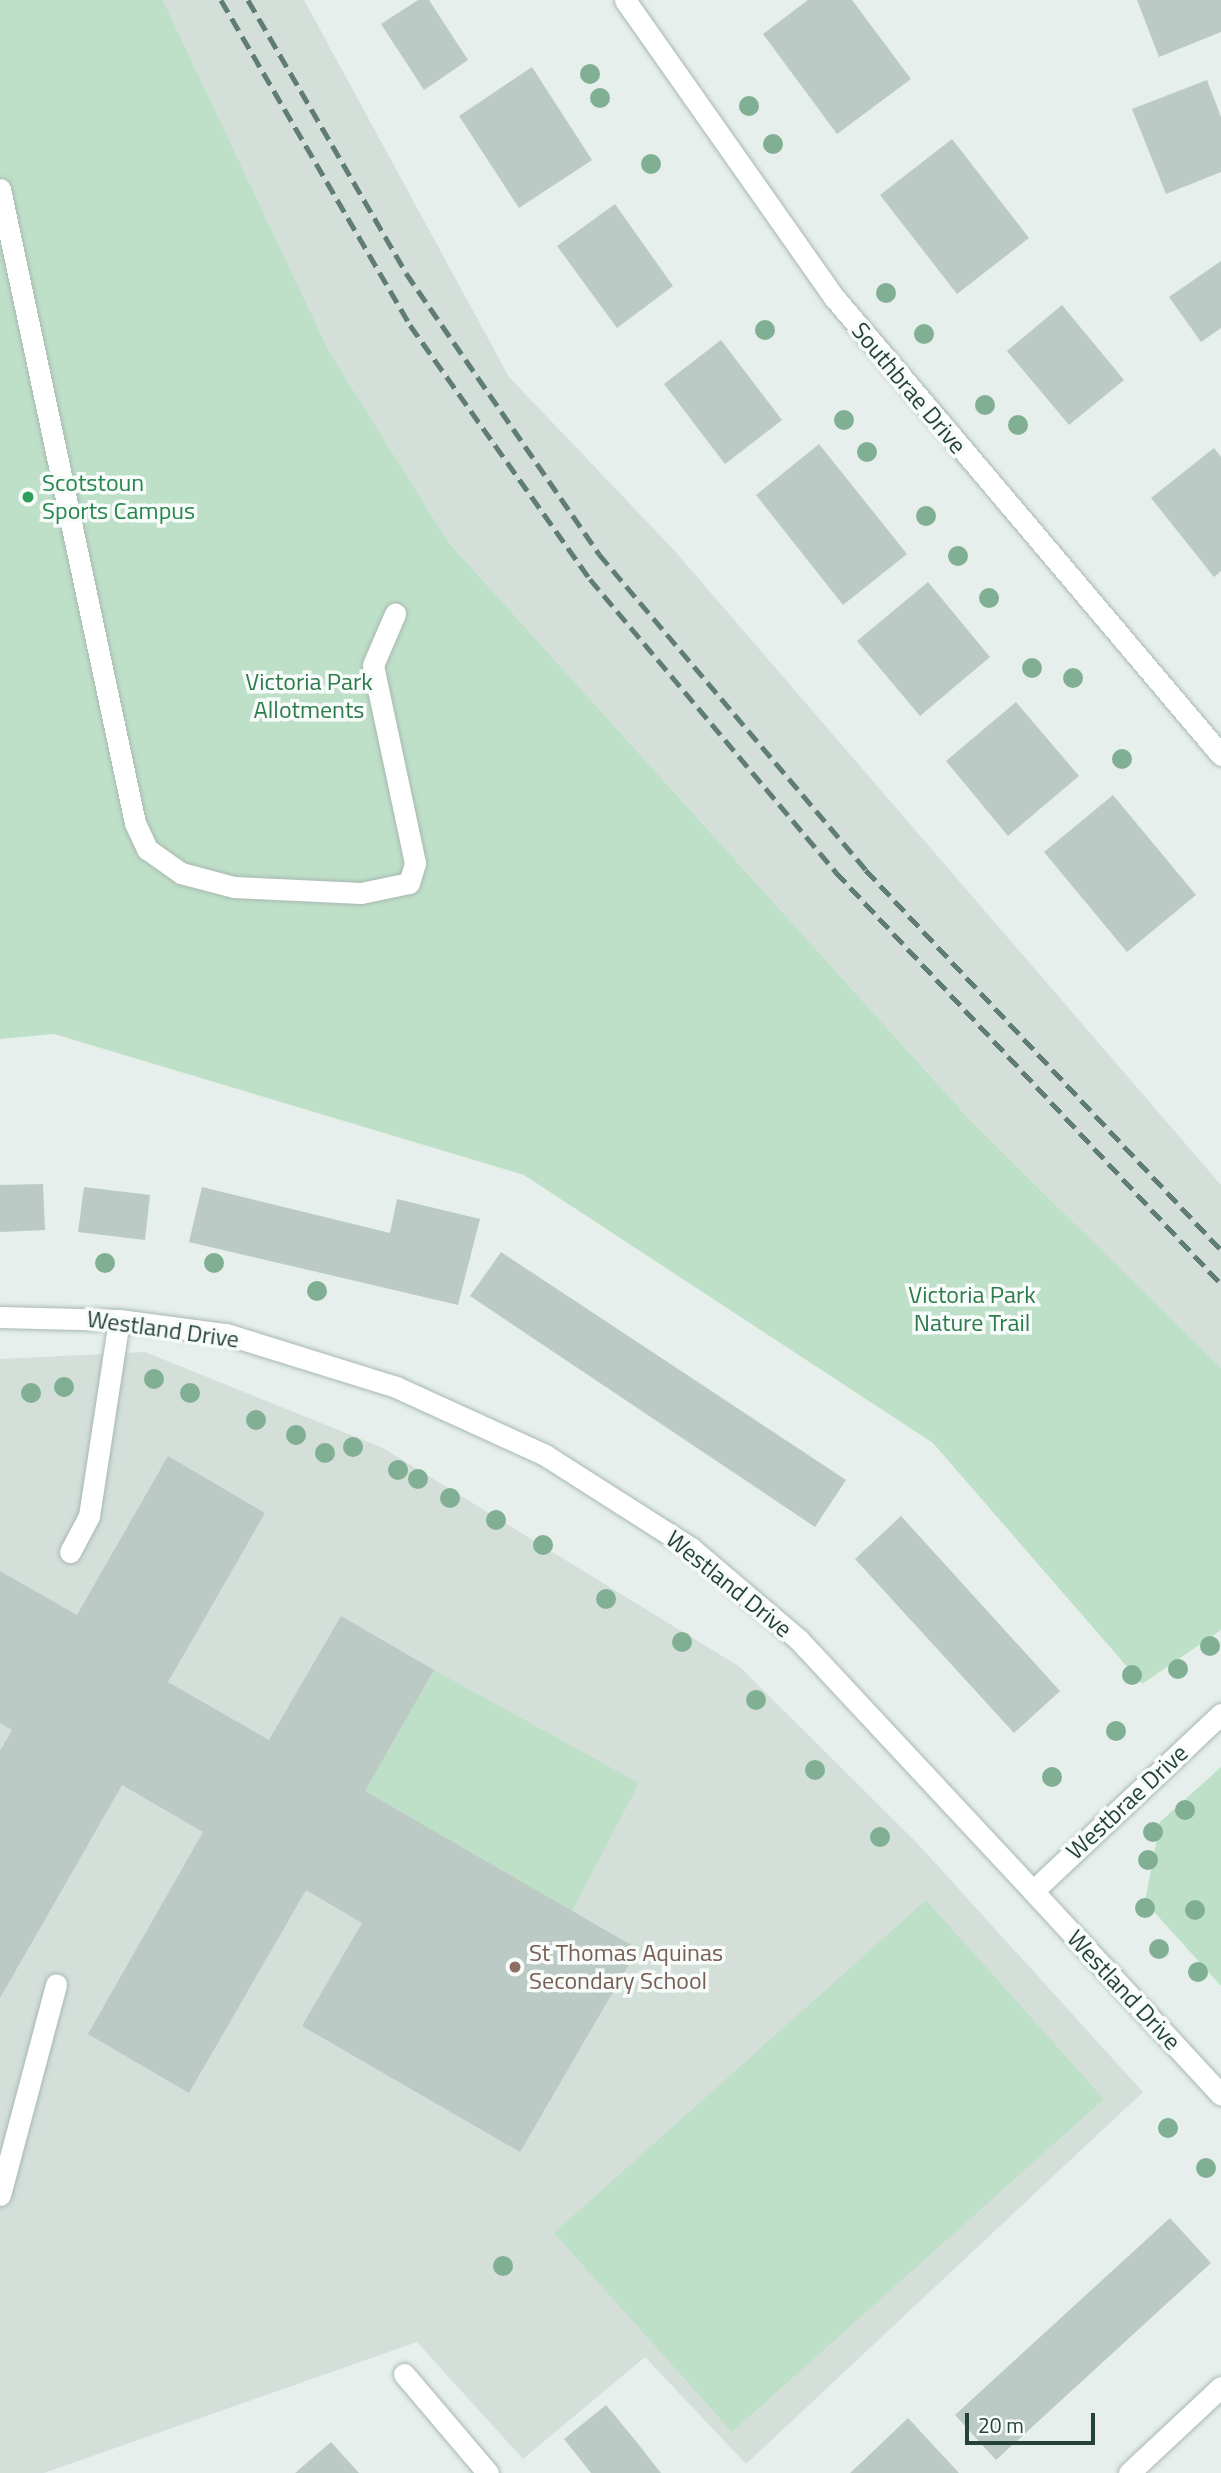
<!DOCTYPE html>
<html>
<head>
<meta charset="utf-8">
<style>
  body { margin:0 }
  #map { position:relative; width:1221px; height:2473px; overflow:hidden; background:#e6efeb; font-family:"Titillium Web",sans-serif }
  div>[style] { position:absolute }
  .built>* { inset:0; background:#d4dfda }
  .green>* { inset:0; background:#bfe0c8 }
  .building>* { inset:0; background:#bbcac4 }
  .roads { filter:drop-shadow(0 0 2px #a8b8b2) drop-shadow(0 0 2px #a8b8b2) }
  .lane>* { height:21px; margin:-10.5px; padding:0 10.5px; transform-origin:10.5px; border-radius:10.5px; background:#fff }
  .street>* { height:21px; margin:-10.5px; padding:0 10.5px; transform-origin:10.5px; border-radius:10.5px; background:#fff }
  .secondary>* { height:21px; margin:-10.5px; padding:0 10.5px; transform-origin:10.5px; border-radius:10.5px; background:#fff }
  .rail>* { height:5px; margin-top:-2.5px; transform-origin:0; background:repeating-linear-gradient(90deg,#5f7d75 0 14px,transparent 0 21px) }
  .trees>* { width:20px; height:20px; margin:-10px; border-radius:50%; background:#80af93 }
  .dots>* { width:19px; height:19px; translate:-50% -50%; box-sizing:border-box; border:4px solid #f7fbf9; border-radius:50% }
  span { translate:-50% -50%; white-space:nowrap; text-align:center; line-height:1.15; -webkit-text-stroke:7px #f7fbf9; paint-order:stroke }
  .street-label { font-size:24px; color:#24423a }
  .leisure-label { font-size:24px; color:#27864d }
  .left { translate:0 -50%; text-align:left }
  .park-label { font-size:24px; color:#2d7a4b }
  .education-label { font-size:24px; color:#785e54 }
  .scale { position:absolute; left:965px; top:2413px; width:130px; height:32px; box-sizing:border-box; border:4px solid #24423a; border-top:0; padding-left:9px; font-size:21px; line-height:24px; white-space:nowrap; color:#24423a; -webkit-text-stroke:5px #f7fbf9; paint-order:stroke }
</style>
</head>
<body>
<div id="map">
  <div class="built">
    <div style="clip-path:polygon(163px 0,304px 0,509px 377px,673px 549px,1221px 1185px,1221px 1368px,971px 1121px,449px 543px,329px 351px)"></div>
    <div style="clip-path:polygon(145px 1352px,383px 1448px,740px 1667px,917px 1843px,1143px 2092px,746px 2464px,645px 2357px,523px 2459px,417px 2342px,44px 2473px,0 2473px,0 1359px)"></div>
  </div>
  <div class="green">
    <div style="clip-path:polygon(0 0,163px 0,329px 351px,449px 543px,971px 1121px,1221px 1368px,1221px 1630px,1142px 1684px,933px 1443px,524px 1175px,54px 1034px,0 1039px)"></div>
    <div style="clip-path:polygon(434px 1670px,639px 1783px,572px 1911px,365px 1791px)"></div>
    <div style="clip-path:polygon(1221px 1767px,1221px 1986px,1145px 1902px,1160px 1822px)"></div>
    <div style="clip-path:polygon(926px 1900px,1104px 2099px,732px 2432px,554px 2233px)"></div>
  </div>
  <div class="building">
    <div style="clip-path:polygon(418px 0,429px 0,468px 60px,424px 90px,381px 24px)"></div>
    <div style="clip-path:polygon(808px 0,852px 0,911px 79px,837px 134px,763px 34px)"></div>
    <div style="clip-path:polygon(1137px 0,1221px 0,1221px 32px,1159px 57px)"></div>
    <div style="clip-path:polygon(532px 67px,592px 160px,519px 208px,459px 116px)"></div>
    <div style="clip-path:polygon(1207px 80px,1221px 117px,1221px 172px,1166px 194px,1132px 109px)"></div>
    <div style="clip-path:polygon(952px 139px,1029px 238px,957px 294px,880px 195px)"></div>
    <div style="clip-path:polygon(615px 204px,673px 286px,617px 328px,557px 246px)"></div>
    <div style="clip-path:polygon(1221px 261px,1221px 328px,1201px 342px,1169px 297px)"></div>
    <div style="clip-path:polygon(1062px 305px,1124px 380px,1069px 425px,1007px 351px)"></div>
    <div style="clip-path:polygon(721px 340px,782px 420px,725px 464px,664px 384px)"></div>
    <div style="clip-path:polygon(819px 444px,907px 554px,843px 605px,756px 495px)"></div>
    <div style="clip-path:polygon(1214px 448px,1221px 457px,1221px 571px,1214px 577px,1151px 498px)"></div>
    <div style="clip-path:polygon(928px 582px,990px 657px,920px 716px,857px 641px)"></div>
    <div style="clip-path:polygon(1016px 702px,1079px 776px,1008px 836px,946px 761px)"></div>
    <div style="clip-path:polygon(1113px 795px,1196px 895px,1127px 952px,1044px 852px)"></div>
    <div style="clip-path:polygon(43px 1184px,45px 1230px,0 1232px,0 1185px)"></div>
    <div style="clip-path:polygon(84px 1187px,150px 1195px,145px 1240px,78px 1232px)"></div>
    <div style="clip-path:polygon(202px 1187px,390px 1233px,397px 1199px,480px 1219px,458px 1305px,189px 1242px)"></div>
    <div style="clip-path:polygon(501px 1252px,846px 1480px,815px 1527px,470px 1296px)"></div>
    <div style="clip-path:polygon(168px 1456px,265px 1513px,168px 1682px,269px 1740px,341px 1616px,434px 1670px,365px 1791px,638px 1949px,520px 2152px,302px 2026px,362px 1923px,306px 1890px,189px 2093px,88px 2034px,203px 1832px,122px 1785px,0 1998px,0 1751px,12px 1730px,0 1723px,0 1571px,77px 1615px)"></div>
    <div style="clip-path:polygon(901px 1516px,1060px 1691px,1014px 1733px,855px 1559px)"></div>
    <div style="clip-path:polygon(1170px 2218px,1211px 2263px,996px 2460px,955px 2415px)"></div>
    <div style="clip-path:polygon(606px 2405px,635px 2440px,661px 2473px,591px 2473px,564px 2439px)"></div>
    <div style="clip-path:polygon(908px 2418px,959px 2473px,850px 2473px,865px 2459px)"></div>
    <div style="clip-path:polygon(331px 2442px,359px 2473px,295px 2473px)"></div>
  </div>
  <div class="roads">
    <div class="lane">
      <div style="left:0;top:189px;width:648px;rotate:77.98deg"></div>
      <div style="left:135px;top:823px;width:29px;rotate:65deg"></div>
      <div style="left:147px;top:849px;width:42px;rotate:35.2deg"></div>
      <div style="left:181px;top:873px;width:55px;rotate:14.8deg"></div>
      <div style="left:234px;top:887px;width:127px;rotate:2.7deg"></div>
      <div style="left:361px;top:893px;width:49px;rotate:-11.8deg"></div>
      <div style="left:409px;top:883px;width:21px;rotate:-73deg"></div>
      <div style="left:415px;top:863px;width:202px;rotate:-102deg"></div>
      <div style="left:373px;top:665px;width:56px;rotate:-66.7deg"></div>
      <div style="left:70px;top:1552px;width:41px;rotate:-62.2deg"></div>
      <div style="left:89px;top:1516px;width:198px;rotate:-81.3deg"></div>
      <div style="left:0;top:2195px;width:218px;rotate:-75.1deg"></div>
    </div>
    <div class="street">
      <div style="left:1033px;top:1891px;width:277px;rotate:47.3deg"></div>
      <div style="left:404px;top:2374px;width:130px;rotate:49.7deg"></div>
      <div style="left:1129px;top:2473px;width:126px;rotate:-43.1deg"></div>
    </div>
    <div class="secondary">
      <div style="left:625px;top:0;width:362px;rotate:54.9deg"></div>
      <div style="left:833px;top:296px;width:601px;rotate:49.79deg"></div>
      <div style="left:0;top:1317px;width:119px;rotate:1.4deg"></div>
      <div style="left:119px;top:1320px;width:108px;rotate:7.5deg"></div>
      <div style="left:226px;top:1334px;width:178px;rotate:17.3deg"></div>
      <div style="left:396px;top:1387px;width:164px;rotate:24.5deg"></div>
      <div style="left:545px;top:1455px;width:173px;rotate:32.5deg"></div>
      <div style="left:691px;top:1548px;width:140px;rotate:40.4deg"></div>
      <div style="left:798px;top:1639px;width:345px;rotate:47deg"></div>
      <div style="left:1033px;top:1891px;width:258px;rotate:-43.3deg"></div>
    </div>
  </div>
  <div class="rail">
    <div style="left:221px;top:0;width:376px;rotate:59.8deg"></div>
    <div style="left:410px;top:325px;width:311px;rotate:54.7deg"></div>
    <div style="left:590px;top:579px;width:383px;rotate:50deg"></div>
    <div style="left:836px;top:872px;width:564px;rotate:46.94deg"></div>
    <div style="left:248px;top:0;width:315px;rotate:59.9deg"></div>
    <div style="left:406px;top:273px;width:341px;rotate:55.5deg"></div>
    <div style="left:599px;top:554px;width:414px;rotate:49.8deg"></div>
    <div style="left:866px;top:870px;width:520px;rotate:46.95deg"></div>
  </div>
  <div class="trees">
    <div style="left:590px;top:74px"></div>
    <div style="left:600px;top:98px"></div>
    <div style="left:749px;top:106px"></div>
    <div style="left:773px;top:144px"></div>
    <div style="left:651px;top:164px"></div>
    <div style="left:886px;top:293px"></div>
    <div style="left:765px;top:330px"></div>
    <div style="left:924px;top:334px"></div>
    <div style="left:985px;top:405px"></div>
    <div style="left:844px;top:420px"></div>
    <div style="left:1018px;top:425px"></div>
    <div style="left:867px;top:452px"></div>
    <div style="left:926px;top:516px"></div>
    <div style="left:958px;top:556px"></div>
    <div style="left:989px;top:598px"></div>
    <div style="left:1032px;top:668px"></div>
    <div style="left:1073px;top:678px"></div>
    <div style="left:1122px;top:759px"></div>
    <div style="left:105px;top:1263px"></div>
    <div style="left:214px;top:1263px"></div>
    <div style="left:317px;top:1291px"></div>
    <div style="left:154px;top:1379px"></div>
    <div style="left:64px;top:1387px"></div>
    <div style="left:31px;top:1393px"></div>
    <div style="left:190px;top:1393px"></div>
    <div style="left:256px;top:1420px"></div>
    <div style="left:296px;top:1435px"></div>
    <div style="left:353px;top:1447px"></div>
    <div style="left:325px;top:1453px"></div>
    <div style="left:398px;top:1470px"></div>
    <div style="left:418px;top:1479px"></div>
    <div style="left:450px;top:1498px"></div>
    <div style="left:496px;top:1520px"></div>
    <div style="left:543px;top:1545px"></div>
    <div style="left:606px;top:1599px"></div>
    <div style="left:682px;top:1642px"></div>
    <div style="left:1210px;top:1646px"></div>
    <div style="left:1178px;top:1669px"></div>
    <div style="left:1132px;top:1675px"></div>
    <div style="left:756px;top:1700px"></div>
    <div style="left:1116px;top:1731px"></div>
    <div style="left:815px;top:1770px"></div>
    <div style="left:1052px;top:1777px"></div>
    <div style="left:1185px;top:1810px"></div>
    <div style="left:1153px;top:1832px"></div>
    <div style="left:880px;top:1837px"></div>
    <div style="left:1148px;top:1860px"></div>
    <div style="left:1145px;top:1908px"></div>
    <div style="left:1195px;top:1910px"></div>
    <div style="left:1159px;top:1949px"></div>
    <div style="left:1198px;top:1972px"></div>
    <div style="left:1168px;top:2128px"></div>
    <div style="left:1206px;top:2168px"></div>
    <div style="left:503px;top:2266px"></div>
  </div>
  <div class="dots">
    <div style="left:28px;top:497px;background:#2e9e5b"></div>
    <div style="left:515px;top:1967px;background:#8d6e63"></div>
  </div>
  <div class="street-label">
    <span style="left:909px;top:388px;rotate:50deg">Southbrae Drive</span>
    <span style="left:163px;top:1329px;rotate:8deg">Westland Drive</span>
    <span style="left:729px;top:1584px;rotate:39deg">Westland Drive</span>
    <span style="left:1127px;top:1802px;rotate:-43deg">Westbrae Drive</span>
    <span style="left:1124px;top:1990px;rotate:47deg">Westland Drive</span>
  </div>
  <div class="leisure-label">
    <span class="left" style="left:42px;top:497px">Scotstoun<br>Sports Campus</span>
  </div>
  <div class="park-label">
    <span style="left:309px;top:696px">Victoria Park<br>Allotments</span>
    <span style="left:972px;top:1309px">Victoria Park<br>Nature Trail</span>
  </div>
  <div class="education-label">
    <span class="left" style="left:529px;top:1967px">St Thomas Aquinas<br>Secondary School</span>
  </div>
  <div class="scale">20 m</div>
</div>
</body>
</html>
